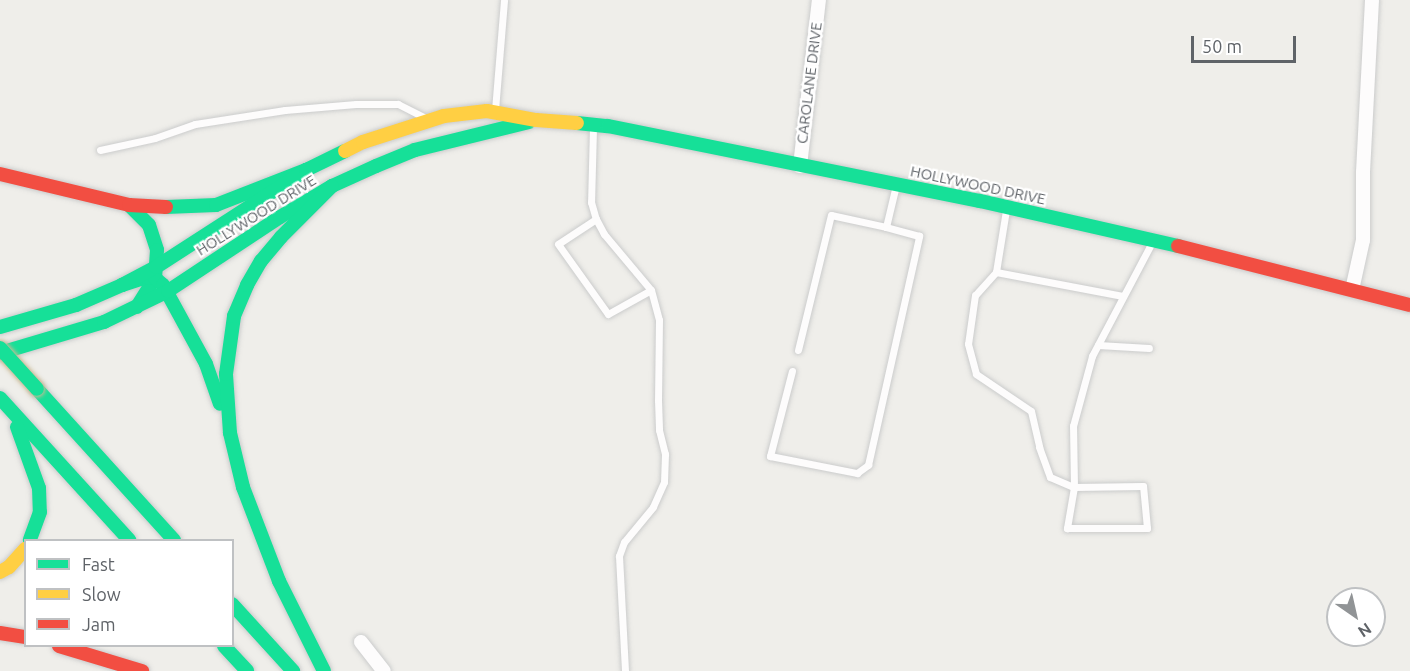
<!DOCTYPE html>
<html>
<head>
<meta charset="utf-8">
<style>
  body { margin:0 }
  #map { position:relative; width:1410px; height:671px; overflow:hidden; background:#efeeea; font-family:Ubuntu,sans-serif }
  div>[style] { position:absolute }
  .roads { filter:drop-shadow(0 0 2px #cbcccc) drop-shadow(0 0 2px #cbcccc) }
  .lane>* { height:7px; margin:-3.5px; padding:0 3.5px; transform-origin:3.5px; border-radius:3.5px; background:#fdfcfc }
  .street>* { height:14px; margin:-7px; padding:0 7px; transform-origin:7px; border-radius:7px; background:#fdfcfc }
  .fast>* { height:14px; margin:-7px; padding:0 7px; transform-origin:7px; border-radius:7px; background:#16e098 }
  .slow>* { height:14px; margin:-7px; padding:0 7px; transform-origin:7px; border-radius:7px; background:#ffcf43 }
  .jam>* { height:14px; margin:-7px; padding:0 7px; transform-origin:7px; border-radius:7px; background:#f24e42 }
  .bridges { filter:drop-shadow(0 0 2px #c8b996) drop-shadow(0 0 2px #c8b996) }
  .fast-bridge>* { height:14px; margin:-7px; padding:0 7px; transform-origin:7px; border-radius:7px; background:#16e098 }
  span { translate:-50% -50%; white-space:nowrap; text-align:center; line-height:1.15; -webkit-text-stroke:4.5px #fff; paint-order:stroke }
  .street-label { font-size:15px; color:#5f6368 }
  .legend { position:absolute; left:24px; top:539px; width:210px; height:108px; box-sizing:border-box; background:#fff; border:2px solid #bfc1c3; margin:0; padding:8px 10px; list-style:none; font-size:18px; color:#5f6368 }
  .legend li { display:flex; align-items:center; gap:12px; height:30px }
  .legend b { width:30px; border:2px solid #bfc1c3 }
  .north { position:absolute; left:1326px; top:587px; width:60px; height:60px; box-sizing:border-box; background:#fff; border:2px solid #bfc1c3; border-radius:50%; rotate:146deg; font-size:16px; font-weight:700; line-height:24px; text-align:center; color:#5f6368 }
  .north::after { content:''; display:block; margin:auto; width:21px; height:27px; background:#919496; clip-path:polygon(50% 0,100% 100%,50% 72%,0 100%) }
  .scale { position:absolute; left:1191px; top:36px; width:105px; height:27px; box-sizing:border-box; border:3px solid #5f6368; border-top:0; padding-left:8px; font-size:18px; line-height:21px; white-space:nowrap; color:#5f6368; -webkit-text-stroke:4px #fff; paint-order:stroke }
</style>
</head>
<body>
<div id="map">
  <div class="roads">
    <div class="lane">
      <div style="left:495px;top:110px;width:110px;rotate:-85.3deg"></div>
      <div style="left:593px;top:128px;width:74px;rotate:91.5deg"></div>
      <div style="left:591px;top:202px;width:18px;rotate:74deg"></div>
      <div style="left:596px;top:219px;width:17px;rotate:62deg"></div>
      <div style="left:604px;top:234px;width:73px;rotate:50deg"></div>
      <div style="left:651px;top:290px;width:31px;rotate:75deg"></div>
      <div style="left:659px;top:320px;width:80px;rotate:90.7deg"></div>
      <div style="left:658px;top:400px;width:30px;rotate:88deg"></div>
      <div style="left:659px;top:430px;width:25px;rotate:76deg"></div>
      <div style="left:665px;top:454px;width:28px;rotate:92deg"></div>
      <div style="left:664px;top:482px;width:27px;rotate:114deg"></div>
      <div style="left:653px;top:507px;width:45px;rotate:129.6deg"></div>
      <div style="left:624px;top:542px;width:15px;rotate:110deg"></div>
      <div style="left:619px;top:556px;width:115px;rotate:87deg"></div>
      <div style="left:100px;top:150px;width:56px;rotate:-12.3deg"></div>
      <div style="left:155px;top:138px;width:42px;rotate:-19.3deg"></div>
      <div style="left:195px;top:124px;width:91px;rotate:-8.8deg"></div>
      <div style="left:285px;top:110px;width:71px;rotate:-4.8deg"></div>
      <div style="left:356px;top:104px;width:42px"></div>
      <div style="left:398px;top:104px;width:29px;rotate:27deg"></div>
      <div style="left:1006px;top:210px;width:63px;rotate:99.2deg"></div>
      <div style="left:996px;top:272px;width:129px;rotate:10.7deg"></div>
      <div style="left:596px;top:219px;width:45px;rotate:146.7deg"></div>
      <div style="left:558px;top:244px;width:86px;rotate:54.5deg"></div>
      <div style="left:608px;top:314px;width:49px;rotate:-29.2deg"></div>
      <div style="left:996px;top:272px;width:31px;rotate:132deg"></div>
      <div style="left:975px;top:295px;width:49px;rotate:98.1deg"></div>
      <div style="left:968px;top:344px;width:31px;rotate:75deg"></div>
      <div style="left:976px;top:374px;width:66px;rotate:33.9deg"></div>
      <div style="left:1031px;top:411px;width:37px;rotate:77deg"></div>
      <div style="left:1039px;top:447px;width:32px;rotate:70deg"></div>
      <div style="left:1050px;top:477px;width:26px;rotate:23deg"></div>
      <div style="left:1074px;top:487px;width:42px;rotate:99.7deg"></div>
      <div style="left:1067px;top:528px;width:80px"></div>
      <div style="left:1147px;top:528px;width:42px;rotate:-95.4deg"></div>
      <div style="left:1143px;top:486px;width:69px;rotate:179.2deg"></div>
      <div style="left:1074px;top:487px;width:61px;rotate:-90.9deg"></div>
      <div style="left:1073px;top:426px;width:73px;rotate:-74.8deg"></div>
      <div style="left:1092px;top:356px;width:129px;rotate:-62.2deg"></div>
      <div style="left:1098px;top:345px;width:51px;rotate:3.4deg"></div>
      <div style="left:798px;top:350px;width:139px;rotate:-76.3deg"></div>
      <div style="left:831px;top:215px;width:56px;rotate:12.3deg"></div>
      <div style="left:792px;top:371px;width:88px;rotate:104.5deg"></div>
      <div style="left:770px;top:456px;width:89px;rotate:11.1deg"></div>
      <div style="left:857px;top:473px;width:14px;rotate:-36deg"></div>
      <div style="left:868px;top:465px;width:235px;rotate:-77.4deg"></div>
      <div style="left:919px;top:236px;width:34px;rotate:-165deg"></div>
      <div style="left:886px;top:227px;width:43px;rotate:-76.6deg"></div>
    </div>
    <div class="street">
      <div style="left:800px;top:166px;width:167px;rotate:-83.5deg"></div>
      <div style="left:1352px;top:290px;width:51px;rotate:-77.6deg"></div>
      <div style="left:1363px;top:240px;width:68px;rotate:-90deg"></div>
      <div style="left:1363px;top:172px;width:172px;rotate:-87deg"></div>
      <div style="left:361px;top:642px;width:37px;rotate:52deg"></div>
    </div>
    <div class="fast">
      <div style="left:577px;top:123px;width:31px;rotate:6deg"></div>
      <div style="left:608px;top:126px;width:379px;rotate:11.4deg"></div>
      <div style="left:980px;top:201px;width:203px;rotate:12.8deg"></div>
      <div style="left:129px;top:205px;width:28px;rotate:45deg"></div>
      <div style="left:149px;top:225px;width:26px;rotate:72deg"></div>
      <div style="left:157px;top:250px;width:28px;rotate:94deg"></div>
      <div style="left:155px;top:278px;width:34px;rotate:122deg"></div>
      <div style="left:166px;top:207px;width:50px;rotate:-2.3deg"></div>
      <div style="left:216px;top:205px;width:97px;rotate:-21.3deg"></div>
      <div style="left:122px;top:285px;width:25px;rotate:-18deg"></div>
      <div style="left:146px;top:277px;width:9px;rotate:6deg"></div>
      <div style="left:155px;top:278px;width:11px;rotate:41deg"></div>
      <div style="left:163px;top:285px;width:90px;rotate:61.4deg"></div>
      <div style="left:206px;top:364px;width:42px;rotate:70.7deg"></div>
      <div style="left:0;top:327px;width:79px;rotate:-16.1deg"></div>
      <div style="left:76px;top:305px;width:50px;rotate:-23.5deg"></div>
      <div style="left:122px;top:285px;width:38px;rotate:-28deg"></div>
      <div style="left:156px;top:267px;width:179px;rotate:-32.9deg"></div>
      <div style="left:306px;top:170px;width:43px;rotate:-26deg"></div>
      <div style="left:0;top:353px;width:109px;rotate:-16.6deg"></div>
      <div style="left:104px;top:322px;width:71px;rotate:-25.8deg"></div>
      <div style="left:168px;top:291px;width:134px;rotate:-33.5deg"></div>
      <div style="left:280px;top:217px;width:61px;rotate:-30.8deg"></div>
      <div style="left:332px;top:186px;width:48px;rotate:-24.4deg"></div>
      <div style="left:376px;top:166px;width:42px;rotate:-22.3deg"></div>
      <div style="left:415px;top:150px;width:117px;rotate:-13.8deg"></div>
      <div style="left:37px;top:389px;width:204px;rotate:47.8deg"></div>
      <div style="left:0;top:398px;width:192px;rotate:47.7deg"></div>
      <div style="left:17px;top:427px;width:65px;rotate:70.2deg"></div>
      <div style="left:39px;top:488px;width:24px;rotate:88deg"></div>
      <div style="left:40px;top:512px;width:30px;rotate:110deg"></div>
      <div style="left:232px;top:604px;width:91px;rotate:47.7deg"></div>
      <div style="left:224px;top:646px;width:34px;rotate:47deg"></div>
      <div style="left:324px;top:671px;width:101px;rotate:-116.6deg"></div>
      <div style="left:279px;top:581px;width:101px;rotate:-111deg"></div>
      <div style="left:243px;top:487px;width:56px;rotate:-103.5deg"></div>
      <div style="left:230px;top:433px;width:59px;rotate:-93.9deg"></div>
      <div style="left:226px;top:374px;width:59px;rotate:-82.1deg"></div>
      <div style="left:234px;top:316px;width:34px;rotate:-67deg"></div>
      <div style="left:247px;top:285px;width:28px;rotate:-60deg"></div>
      <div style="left:261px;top:261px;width:31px;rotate:-50deg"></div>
      <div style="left:281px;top:237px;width:72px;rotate:-45deg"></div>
    </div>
    <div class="slow">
      <div style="left:345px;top:151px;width:20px;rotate:-27deg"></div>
      <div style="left:363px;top:142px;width:85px;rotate:-17.8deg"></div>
      <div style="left:444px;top:116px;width:43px;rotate:-6.6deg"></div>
      <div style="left:487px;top:111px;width:50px;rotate:10.4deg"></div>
      <div style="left:536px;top:120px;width:41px;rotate:4.2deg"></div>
      <div style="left:0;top:572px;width:10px;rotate:-29deg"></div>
      <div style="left:9px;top:567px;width:25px;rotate:-48deg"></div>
    </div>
    <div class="jam">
      <div style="left:0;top:174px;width:133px;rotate:13.5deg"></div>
      <div style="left:129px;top:205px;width:37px;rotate:3deg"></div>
      <div style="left:1178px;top:246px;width:239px;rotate:14.3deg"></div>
      <div style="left:0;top:633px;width:26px;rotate:9deg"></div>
      <div style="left:59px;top:646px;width:87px;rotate:16.8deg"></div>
    </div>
  </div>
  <div class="bridges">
    <div class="fast-bridge">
      <div style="left:0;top:348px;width:55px;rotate:47.9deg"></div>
    </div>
  </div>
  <div class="street-label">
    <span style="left:809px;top:83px;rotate:-83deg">CAROLANE DRIVE</span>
    <span style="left:978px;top:185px;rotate:12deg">HOLLYWOOD DRIVE</span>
    <span style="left:256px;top:215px;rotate:-32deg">HOLLYWOOD DRIVE</span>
  </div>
  <ul class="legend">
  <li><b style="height:8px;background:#16e098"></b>Fast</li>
  <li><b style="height:8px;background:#ffcf43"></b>Slow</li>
  <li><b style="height:8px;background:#f24e42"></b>Jam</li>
  </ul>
  <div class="north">N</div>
  <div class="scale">50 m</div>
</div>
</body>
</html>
